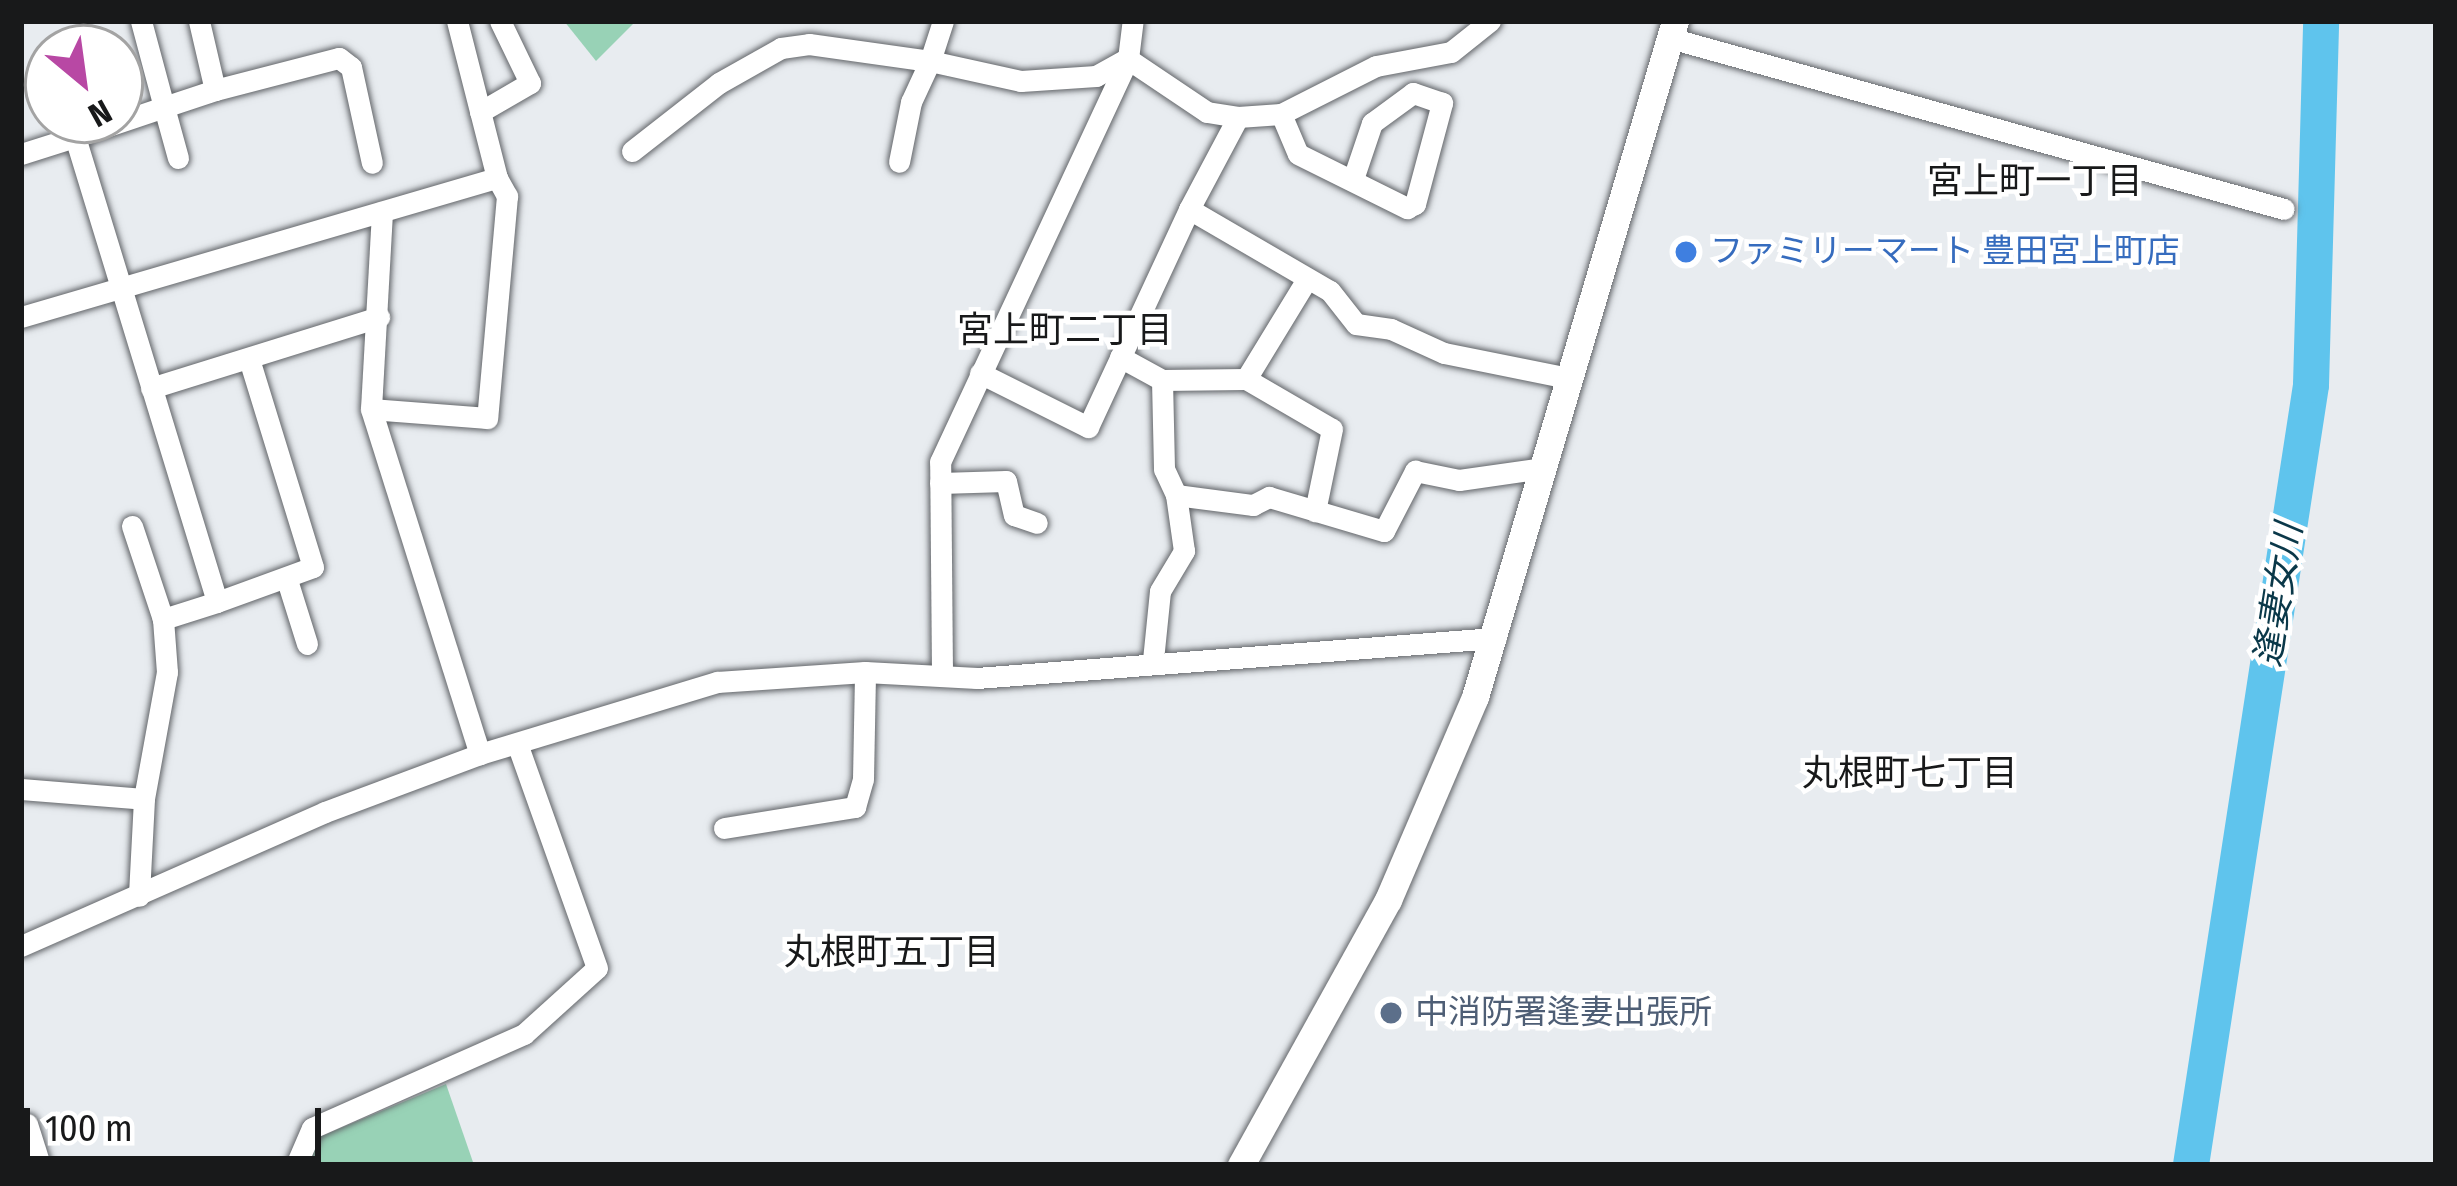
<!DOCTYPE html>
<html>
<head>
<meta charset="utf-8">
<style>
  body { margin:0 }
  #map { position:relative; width:2457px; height:1186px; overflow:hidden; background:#e8ecf0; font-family:"Fira Sans Condensed","Noto Sans JP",sans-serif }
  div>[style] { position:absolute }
  .green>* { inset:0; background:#98d2b6 }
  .river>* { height:36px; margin:-18px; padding:0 18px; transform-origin:18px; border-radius:18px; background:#5fc4ed }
  .roads { filter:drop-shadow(0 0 3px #626569) drop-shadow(0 0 3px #626569) }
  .minor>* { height:21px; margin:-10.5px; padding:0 10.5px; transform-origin:10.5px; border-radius:10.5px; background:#fff }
  .tertiary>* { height:27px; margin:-13.5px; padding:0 13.5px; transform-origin:13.5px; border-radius:13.5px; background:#fff }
  .dots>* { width:33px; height:33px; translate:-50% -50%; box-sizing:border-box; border:6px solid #fff; border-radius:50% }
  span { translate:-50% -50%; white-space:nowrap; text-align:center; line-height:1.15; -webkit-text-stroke:9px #fff; paint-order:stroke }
  .shop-label { font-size:33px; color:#366cbe }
  .left { translate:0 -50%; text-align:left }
  .service-label { font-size:33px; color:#4e5e75 }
  .neighbourhood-label { font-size:36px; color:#18191a }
  .water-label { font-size:36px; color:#0a3849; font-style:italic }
  .frame { position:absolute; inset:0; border:24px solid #18191a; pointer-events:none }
  .north { position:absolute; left:24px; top:24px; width:120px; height:120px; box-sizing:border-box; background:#fff; border:3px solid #a3a3a3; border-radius:50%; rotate:151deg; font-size:33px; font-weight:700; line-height:48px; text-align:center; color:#18191a }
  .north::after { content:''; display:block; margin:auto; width:42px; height:54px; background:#b848a4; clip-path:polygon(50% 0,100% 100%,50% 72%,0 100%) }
  .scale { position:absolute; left:24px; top:1108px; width:297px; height:54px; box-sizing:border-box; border:6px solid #18191a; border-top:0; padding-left:15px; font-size:36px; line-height:42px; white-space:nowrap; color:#18191a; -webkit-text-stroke:9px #fff; paint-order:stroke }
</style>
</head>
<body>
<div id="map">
  <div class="green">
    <div style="clip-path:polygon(564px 21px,636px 21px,596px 61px)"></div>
    <div style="clip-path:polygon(446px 1084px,474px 1165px,305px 1165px,317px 1138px)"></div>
  </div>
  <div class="river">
    <div style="left:2191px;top:1165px;width:789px;rotate:-81.25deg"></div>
    <div style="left:2311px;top:385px;width:364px;rotate:-88.4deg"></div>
  </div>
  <div class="roads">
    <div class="minor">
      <div style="left:457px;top:21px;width:162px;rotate:75.7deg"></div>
      <div style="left:943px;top:21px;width:42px;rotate:108deg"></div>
      <div style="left:930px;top:61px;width:93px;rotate:12.4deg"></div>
      <div style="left:1021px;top:81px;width:75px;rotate:-3.8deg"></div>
      <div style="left:1096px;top:76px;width:35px;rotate:-29deg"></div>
      <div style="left:1670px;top:38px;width:637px;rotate:15.56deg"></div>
      <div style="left:1128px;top:59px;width:95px;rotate:33.9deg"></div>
      <div style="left:1207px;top:112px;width:31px;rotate:9deg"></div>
      <div style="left:1238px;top:117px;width:104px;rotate:118deg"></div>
      <div style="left:1189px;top:209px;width:163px;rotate:30.2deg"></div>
      <div style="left:1330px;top:291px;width:42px;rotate:51.8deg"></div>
      <div style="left:1356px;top:324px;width:35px;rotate:8deg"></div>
      <div style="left:1391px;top:329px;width:58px;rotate:24.4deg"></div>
      <div style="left:1444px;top:353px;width:126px;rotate:11.4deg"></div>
      <div style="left:215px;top:90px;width:128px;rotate:-14.5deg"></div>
      <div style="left:339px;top:58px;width:15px;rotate:37deg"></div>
      <div style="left:351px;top:67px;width:98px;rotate:77.7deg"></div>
      <div style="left:480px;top:112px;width:58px;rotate:-30.1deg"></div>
      <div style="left:530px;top:83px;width:69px;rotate:-115.8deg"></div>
      <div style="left:1281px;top:114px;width:106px;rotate:-26.8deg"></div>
      <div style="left:1376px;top:66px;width:76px;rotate:-10.6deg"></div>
      <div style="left:1451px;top:52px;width:50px;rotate:-38.5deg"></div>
      <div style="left:1238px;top:117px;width:43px;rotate:-4deg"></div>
      <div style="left:1281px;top:114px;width:43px;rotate:67deg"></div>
      <div style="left:1298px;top:154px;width:122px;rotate:26.4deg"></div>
      <div style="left:1407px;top:208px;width:9px;rotate:-27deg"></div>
      <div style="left:1415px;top:204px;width:105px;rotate:-75deg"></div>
      <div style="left:1442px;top:103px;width:31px;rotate:-161deg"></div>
      <div style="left:1413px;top:93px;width:51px;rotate:143.8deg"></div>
      <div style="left:1372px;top:123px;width:59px;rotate:108.7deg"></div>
      <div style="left:75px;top:137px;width:94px;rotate:-18.6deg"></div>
      <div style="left:164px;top:107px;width:89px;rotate:-105deg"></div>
      <div style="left:632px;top:151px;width:110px;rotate:-38deg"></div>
      <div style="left:719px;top:83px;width:71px;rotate:-29.4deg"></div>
      <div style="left:781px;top:48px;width:28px;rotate:-8deg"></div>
      <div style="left:809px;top:44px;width:122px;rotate:8deg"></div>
      <div style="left:930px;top:61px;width:45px;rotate:114.9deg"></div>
      <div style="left:911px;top:102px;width:61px;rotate:101.3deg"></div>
      <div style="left:21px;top:154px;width:57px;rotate:-17.5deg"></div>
      <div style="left:75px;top:137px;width:486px;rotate:73deg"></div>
      <div style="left:217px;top:602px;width:57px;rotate:162.5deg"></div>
      <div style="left:163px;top:619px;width:53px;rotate:85.7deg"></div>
      <div style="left:167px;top:672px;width:129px;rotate:100.3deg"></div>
      <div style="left:144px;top:799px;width:97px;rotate:93deg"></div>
      <div style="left:178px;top:158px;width:53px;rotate:-105.4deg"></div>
      <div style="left:164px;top:107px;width:54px;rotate:-18.4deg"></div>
      <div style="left:215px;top:90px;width:71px;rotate:-103.1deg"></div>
      <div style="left:382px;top:212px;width:197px;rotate:93.2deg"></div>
      <div style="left:371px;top:409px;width:362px;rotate:72.5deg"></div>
      <div style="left:21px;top:317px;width:496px;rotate:-16.3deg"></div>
      <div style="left:497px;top:178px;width:21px;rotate:61deg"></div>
      <div style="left:507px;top:196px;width:223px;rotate:95.1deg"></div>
      <div style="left:487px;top:418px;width:116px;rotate:-175.6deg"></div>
      <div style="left:1120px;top:357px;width:48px;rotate:28.7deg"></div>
      <div style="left:1162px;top:380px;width:84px;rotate:-0.7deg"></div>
      <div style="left:1246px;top:379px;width:117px;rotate:-58.6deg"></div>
      <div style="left:980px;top:373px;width:121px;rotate:26.6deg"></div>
      <div style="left:1088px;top:427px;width:240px;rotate:-65.1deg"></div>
      <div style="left:1246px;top:379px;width:99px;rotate:30.2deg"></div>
      <div style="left:1332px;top:429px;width:84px;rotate:101.7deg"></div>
      <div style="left:1162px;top:380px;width:89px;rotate:88.7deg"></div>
      <div style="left:1164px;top:469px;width:29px;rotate:65deg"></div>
      <div style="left:151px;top:388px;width:239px;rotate:-17.3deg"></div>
      <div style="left:940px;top:483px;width:66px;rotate:-1.7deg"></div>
      <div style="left:1006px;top:481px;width:35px;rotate:77deg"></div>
      <div style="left:1014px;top:515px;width:24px;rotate:19deg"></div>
      <div style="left:132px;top:526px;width:98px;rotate:71.6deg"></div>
      <div style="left:287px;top:580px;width:67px;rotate:72.6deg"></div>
      <div style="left:217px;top:602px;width:102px;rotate:-20deg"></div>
      <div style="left:313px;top:567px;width:218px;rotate:-107.1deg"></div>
      <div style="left:1153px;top:660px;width:69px;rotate:-84.2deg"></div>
      <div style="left:1160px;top:591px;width:47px;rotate:-59deg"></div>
      <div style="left:1184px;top:551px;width:57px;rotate:-98.1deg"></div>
      <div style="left:1176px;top:495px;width:78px;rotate:7.4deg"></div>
      <div style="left:1253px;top:505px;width:18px;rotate:-27deg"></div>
      <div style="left:1269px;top:497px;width:120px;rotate:16.5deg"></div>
      <div style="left:1384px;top:531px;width:68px;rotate:-62.7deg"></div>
      <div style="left:1415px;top:471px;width:45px;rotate:11.6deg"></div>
      <div style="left:1459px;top:480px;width:84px;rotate:-8.2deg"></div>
      <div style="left:942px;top:673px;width:211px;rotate:-90.5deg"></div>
      <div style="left:940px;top:462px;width:445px;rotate:-65deg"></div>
      <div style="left:1128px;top:59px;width:38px;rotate:-83deg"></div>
      <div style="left:21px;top:789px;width:123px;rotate:4.6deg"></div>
      <div style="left:724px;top:828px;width:133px;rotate:-9.1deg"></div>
      <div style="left:855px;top:807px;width:29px;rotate:-74deg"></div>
      <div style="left:863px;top:779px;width:107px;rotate:-88.9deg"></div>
      <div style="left:21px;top:946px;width:332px;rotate:-23.8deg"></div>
      <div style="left:325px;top:812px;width:165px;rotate:-20.5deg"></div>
      <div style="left:480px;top:754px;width:248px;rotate:-16.9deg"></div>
      <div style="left:717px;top:682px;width:148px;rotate:-3.9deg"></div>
      <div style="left:865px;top:672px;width:112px;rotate:3.1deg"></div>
      <div style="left:977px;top:678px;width:520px;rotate:-4.42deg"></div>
      <div style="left:27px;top:1124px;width:43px;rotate:72.4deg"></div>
      <div style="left:296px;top:1165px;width:40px;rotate:-66.6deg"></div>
      <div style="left:312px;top:1128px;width:232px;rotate:-23.9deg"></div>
      <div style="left:524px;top:1034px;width:98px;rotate:-42.1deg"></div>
      <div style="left:597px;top:968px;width:236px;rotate:-109.6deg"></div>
    </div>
    <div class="tertiary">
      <div style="left:1241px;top:1165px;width:303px;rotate:-61deg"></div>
      <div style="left:1388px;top:900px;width:221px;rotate:-66.8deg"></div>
      <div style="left:1475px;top:697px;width:705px;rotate:-73.52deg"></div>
    </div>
  </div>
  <div class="dots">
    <div style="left:1686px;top:252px;background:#3f7fe0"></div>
    <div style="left:1391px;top:1013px;background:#5c6f8a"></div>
  </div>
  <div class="shop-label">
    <span class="left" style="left:1710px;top:252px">ファミリーマート 豊田宮上町店</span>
  </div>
  <div class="service-label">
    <span class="left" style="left:1415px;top:1013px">中消防署逢妻出張所</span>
  </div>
  <div class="neighbourhood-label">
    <span style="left:2035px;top:182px">宮上町一丁目</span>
    <span style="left:1065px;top:331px">宮上町二丁目</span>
    <span style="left:1910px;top:774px">丸根町七丁目</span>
    <span style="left:892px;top:953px">丸根町五丁目</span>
  </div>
  <div class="water-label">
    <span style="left:2279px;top:595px;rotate:-81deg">逢妻女川</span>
  </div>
  <div class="frame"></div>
  <div class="north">N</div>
  <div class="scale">100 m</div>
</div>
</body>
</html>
